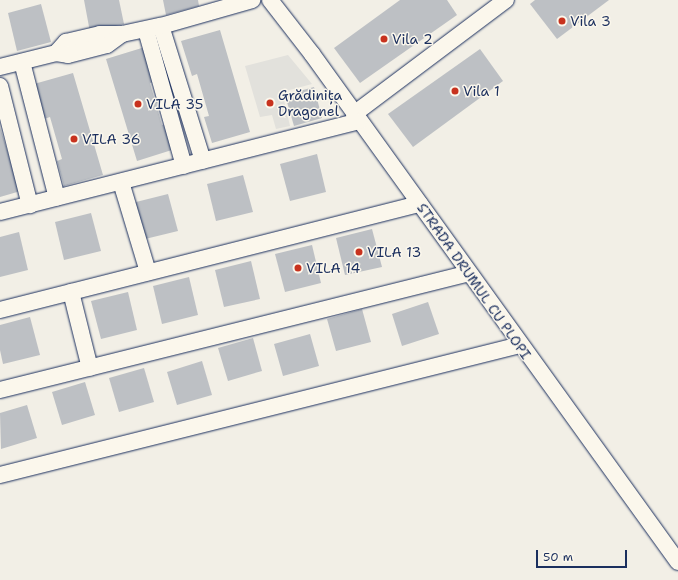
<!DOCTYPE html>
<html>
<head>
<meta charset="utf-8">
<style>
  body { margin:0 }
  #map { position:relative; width:678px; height:580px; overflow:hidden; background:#f2efe6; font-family:"Shantell Sans",sans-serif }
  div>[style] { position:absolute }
  .built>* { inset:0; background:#e2e1dc }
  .building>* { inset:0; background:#bdc0c4 }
  .roads { filter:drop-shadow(0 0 1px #1b2f5e) drop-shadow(0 0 1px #1b2f5e) }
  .minor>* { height:16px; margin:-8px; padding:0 8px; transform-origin:8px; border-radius:8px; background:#fbf7ec }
  .dots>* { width:11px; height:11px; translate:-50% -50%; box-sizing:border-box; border:2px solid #fbf7ec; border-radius:50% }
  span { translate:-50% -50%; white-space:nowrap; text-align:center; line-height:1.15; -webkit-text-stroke:3px #fbf7ec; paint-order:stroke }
  .poi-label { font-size:14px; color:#1b2f5e }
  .left { translate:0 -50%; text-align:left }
  .street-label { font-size:14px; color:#1b2f5e }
  .scale { position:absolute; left:536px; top:550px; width:91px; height:18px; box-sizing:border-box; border:2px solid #1b2f5e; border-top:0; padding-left:5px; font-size:12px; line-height:14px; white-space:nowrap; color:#1b2f5e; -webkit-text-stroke:3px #fbf7ec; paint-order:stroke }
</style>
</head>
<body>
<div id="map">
  <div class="built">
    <div style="clip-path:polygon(288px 55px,312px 84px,282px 92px,290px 126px,276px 129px,272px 115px,260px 117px,245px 66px)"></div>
  </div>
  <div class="building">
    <div style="clip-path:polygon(84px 0,119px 0,124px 24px,90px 32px)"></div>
    <div style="clip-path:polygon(163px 0,198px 0,199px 6px,166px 15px)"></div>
    <div style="clip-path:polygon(400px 0,447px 0,457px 15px,360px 83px,334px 48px)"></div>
    <div style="clip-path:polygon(535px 0,609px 0,557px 39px,530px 4px)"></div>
    <div style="clip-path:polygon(41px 4px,51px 42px,17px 51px,8px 13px)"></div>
    <div style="clip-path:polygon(220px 30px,250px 132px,212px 143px,204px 117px,209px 116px,197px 74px,192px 76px,181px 41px)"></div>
    <div style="clip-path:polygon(145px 47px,155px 82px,150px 83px,162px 125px,167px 124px,175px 149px,137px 161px,106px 59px)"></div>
    <div style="clip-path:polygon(480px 49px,503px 81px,413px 147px,388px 114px)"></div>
    <div style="clip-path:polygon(73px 73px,103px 175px,64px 186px,57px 161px,62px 159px,50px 117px,44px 119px,34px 84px)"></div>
    <div style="clip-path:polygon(314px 87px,322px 118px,294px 126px,285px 95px)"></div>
    <div style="clip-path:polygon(0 127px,12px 166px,17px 164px,24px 190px,0 197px)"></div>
    <div style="clip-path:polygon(317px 154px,326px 192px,290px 201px,280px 164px)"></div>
    <div style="clip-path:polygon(243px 175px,253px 212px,216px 221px,207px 184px)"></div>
    <div style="clip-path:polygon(168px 194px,178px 231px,141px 240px,132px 203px)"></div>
    <div style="clip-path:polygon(91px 213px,101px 251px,64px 260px,55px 222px)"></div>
    <div style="clip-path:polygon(372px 229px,382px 267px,345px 275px,336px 238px)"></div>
    <div style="clip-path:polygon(19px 232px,28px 270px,0 277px,0 237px)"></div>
    <div style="clip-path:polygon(312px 245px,321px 283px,285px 292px,275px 254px)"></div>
    <div style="clip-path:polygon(251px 261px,260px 299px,224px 307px,215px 270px)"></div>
    <div style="clip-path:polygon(189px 277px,198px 315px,162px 324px,153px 286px)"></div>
    <div style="clip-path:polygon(128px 292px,137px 330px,101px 339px,91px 301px)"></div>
    <div style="clip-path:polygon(428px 302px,439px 334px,402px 346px,392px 314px)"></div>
    <div style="clip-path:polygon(362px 309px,371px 342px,336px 351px,327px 319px)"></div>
    <div style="clip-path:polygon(30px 317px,40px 355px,3px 364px,0 350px,0 325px)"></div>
    <div style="clip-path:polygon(310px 334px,319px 366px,283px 376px,274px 344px)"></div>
    <div style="clip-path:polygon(253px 338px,262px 371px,228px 381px,218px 348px)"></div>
    <div style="clip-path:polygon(202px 361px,212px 395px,177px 405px,167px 372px)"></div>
    <div style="clip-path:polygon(144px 368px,154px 402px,119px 412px,109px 378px)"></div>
    <div style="clip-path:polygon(85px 382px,95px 415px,62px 425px,52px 392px)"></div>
    <div style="clip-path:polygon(27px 405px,37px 438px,1px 449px,0 413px)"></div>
  </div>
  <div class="roads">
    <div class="minor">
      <div style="left:270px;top:0;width:68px;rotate:52.1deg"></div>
      <div style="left:312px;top:54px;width:626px;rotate:54.23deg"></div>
      <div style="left:161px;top:26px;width:141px;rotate:72.7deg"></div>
      <div style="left:146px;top:30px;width:141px;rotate:74.4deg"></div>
      <div style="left:56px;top:53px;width:15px;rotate:-48deg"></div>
      <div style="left:66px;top:42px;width:35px;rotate:-13deg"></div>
      <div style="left:100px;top:34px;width:22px"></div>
      <div style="left:122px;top:34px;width:40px;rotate:-12deg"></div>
      <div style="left:161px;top:26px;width:95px;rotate:-15.9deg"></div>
      <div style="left:22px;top:62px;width:140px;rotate:75.6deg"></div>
      <div style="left:0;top:67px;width:58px;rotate:-14deg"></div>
      <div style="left:56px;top:53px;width:12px;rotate:9deg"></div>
      <div style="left:68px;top:55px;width:40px;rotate:-14.4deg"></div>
      <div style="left:107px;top:45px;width:19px;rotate:-36deg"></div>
      <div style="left:0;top:86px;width:123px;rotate:75.9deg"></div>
      <div style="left:354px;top:114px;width:190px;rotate:-36.9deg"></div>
      <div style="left:121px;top:182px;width:94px;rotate:73.3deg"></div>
      <div style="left:0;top:212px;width:370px;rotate:-14.2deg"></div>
      <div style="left:71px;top:292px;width:78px;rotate:76deg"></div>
      <div style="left:0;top:310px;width:433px;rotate:-14.2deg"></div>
      <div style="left:0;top:390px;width:483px;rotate:-14deg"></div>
      <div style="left:0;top:475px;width:536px;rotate:-14.04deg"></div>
    </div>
  </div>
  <div class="dots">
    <div style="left:562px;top:21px;background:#c8321e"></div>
    <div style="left:384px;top:39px;background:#c8321e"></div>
    <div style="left:455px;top:91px;background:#c8321e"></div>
    <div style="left:270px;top:103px;background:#c8321e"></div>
    <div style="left:138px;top:104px;background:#c8321e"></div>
    <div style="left:74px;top:139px;background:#c8321e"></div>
    <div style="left:359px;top:252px;background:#c8321e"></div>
    <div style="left:298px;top:268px;background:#c8321e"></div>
  </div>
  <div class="poi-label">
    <span class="left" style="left:570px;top:21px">Vila 3</span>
    <span class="left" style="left:392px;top:39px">Vila 2</span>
    <span class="left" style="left:463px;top:91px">Vila 1</span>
    <span class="left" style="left:278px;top:103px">Grădinița<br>Dragonel</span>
    <span class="left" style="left:146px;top:104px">VILA 35</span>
    <span class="left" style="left:82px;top:139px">VILA 36</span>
    <span class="left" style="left:367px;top:252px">VILA 13</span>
    <span class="left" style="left:306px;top:268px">VILA 14</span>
  </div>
  <div class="street-label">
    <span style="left:474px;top:281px;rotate:55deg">STRADA DRUMUL CU PLOPI</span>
  </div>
  <div class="scale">50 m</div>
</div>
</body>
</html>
